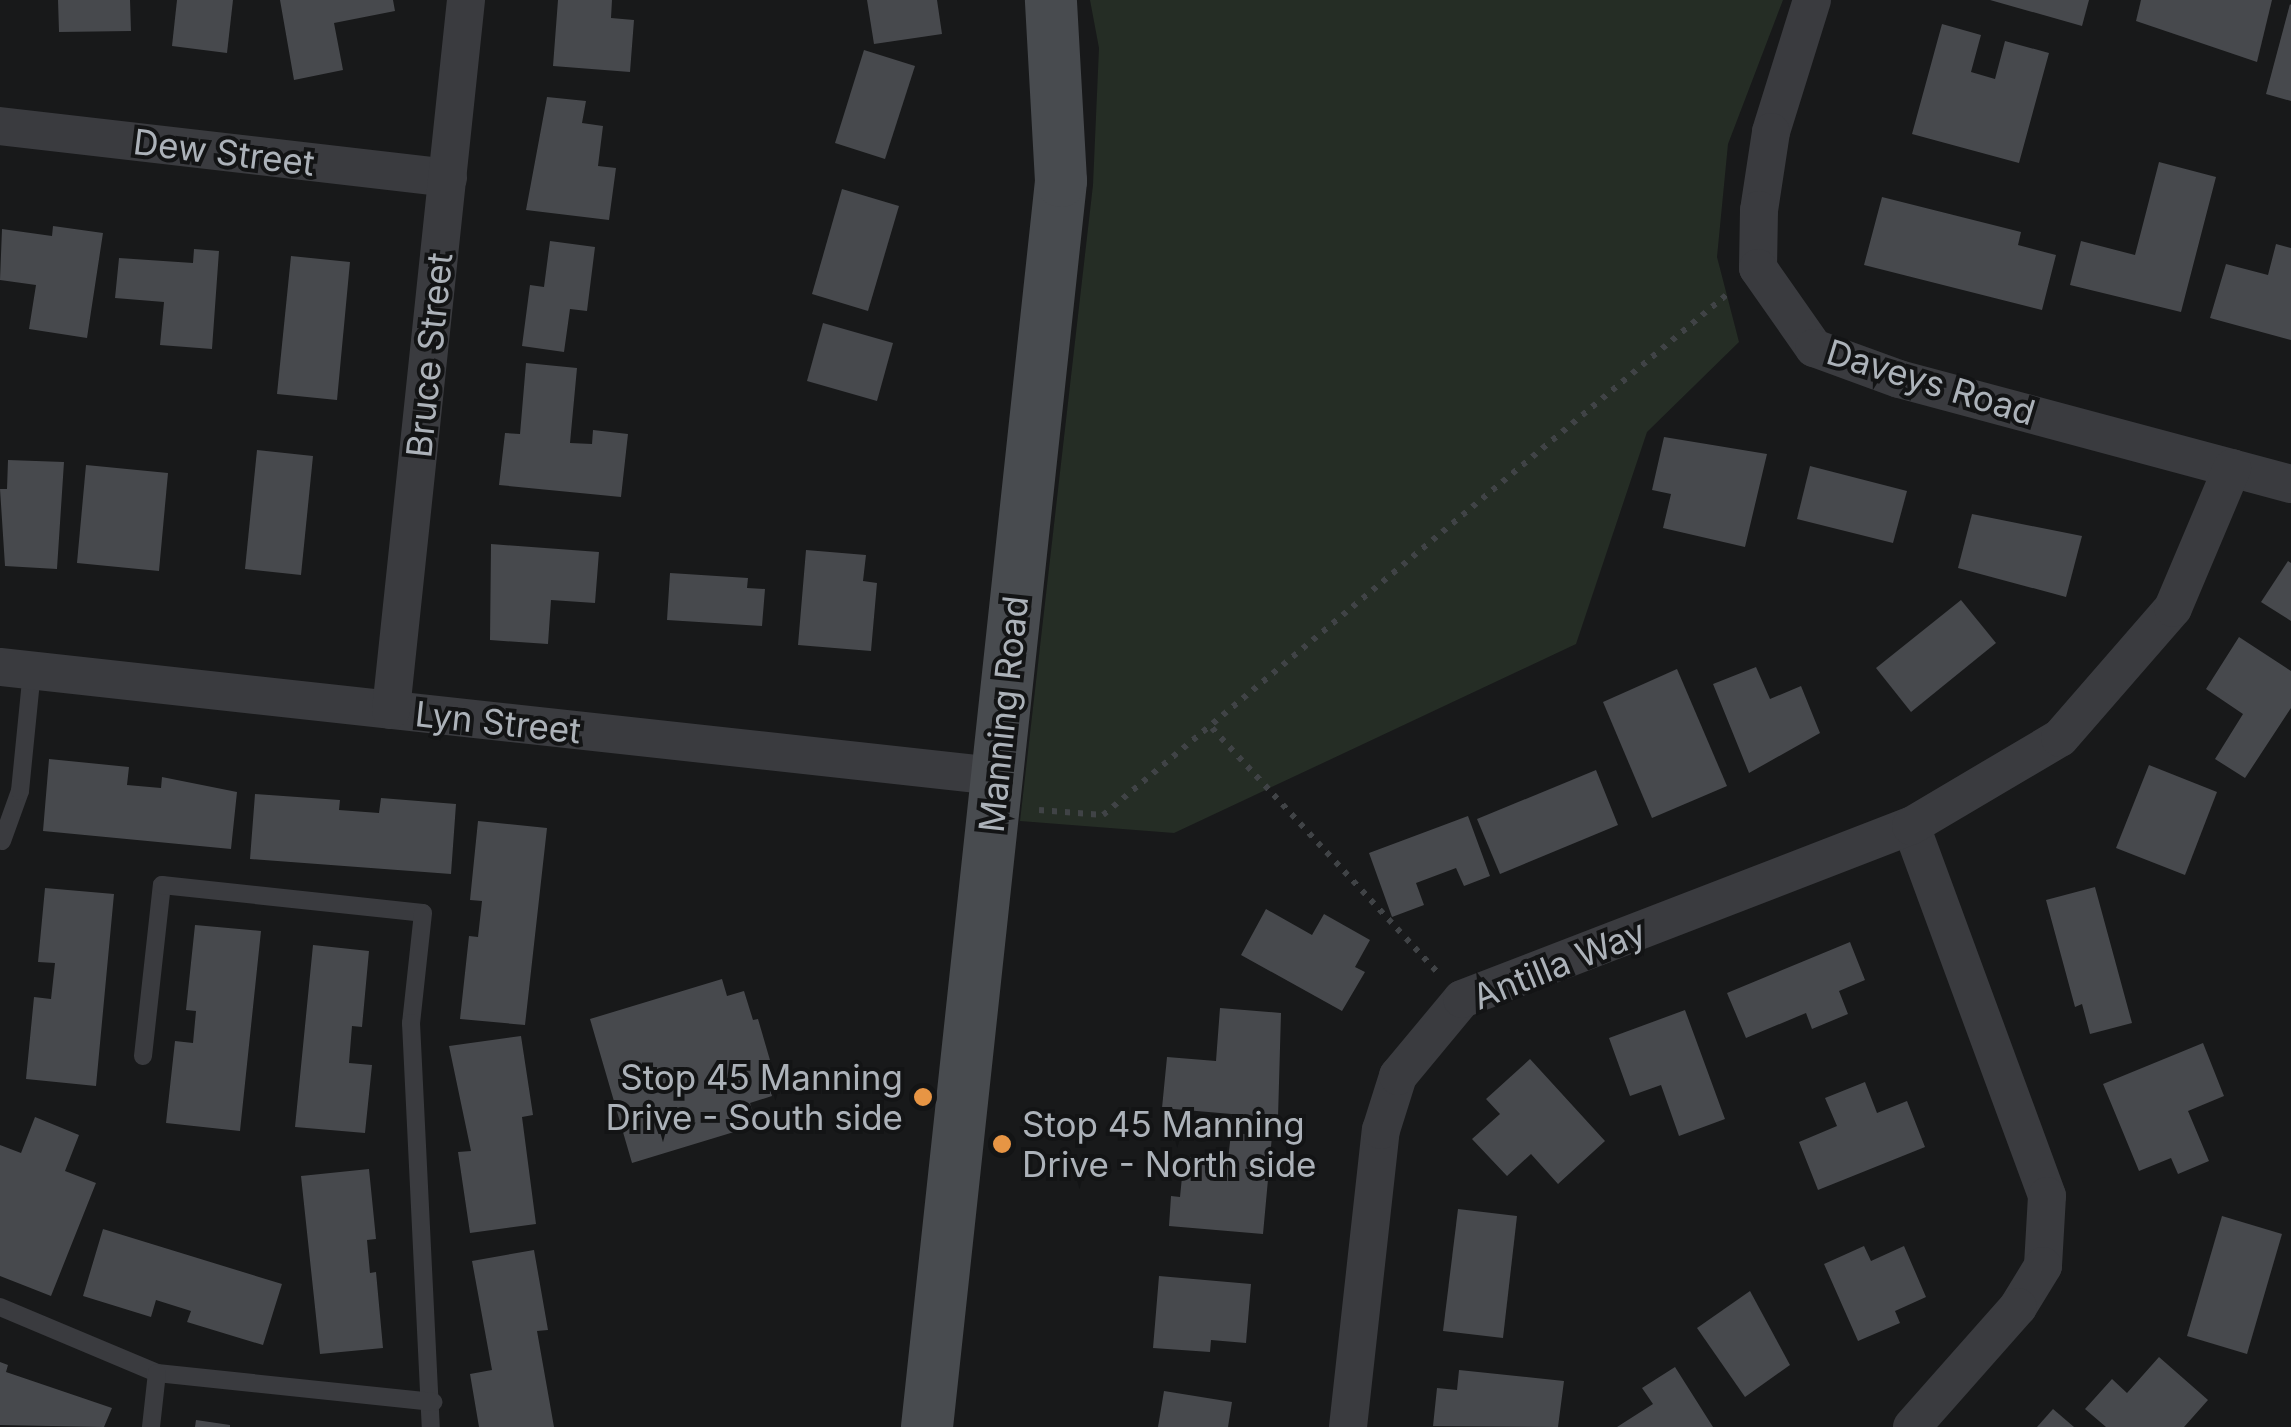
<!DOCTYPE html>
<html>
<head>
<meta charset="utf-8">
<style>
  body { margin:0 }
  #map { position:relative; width:2291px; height:1427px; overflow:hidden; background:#18191a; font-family:Inter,sans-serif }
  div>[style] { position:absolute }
  .green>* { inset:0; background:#252d25 }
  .building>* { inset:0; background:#47494d }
  .path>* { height:6px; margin-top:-3px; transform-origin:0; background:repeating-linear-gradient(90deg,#404346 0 5px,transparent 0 13px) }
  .lane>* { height:18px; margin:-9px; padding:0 9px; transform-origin:9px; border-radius:9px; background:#3a3b3f }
  .street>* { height:38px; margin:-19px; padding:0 19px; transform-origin:19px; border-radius:19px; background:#3a3b3f }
  .secondary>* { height:52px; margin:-26px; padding:0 26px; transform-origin:26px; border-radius:26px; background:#484b4f }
  .dots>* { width:28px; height:28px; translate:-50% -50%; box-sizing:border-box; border:5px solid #131415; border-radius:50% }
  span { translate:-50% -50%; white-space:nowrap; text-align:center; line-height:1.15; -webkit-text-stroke:8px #131415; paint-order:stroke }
  .street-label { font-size:35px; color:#acb2b9 }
  .poi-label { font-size:35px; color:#acb2b9 }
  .right { translate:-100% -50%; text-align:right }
  .left { translate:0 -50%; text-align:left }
</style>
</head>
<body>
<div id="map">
  <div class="green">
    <div style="clip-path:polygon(1090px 0,1783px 0,1728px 144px,1717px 257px,1739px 342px,1647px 432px,1576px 644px,1174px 833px,1020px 821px,1093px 185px,1099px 48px)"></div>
  </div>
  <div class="building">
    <div style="clip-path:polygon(58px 0,130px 0,131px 31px,59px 32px)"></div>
    <div style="clip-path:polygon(177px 0,233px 0,227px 53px,172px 46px)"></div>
    <div style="clip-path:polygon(280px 0,393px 0,395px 11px,334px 23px,343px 70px,294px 80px)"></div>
    <div style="clip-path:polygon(558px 0,612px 0,611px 18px,634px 20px,630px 72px,553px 66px)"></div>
    <div style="clip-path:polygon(867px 0,937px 0,942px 34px,874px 44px)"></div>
    <div style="clip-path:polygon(1990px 0,2089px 0,2082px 26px)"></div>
    <div style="clip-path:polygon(2141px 0,2272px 0,2257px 62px,2136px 21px)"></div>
    <div style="clip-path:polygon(2290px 4px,2291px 5px,2291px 101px,2266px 94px)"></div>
    <div style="clip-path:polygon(1942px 24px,1981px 35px,1971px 72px,1995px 79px,2005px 41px,2049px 53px,2019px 163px,1912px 134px)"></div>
    <div style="clip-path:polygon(864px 50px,915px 66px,885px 159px,835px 143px)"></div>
    <div style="clip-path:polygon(547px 97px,586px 101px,582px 123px,603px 126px,598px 166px,616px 168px,609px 220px,526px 210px)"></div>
    <div style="clip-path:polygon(2159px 162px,2216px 177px,2181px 312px,2070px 285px,2081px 241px,2135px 255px)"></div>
    <div style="clip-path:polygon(842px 189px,899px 206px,868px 311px,812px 294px)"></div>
    <div style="clip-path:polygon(1882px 197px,2021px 232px,2018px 245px,2056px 255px,2042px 310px,1864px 265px)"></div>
    <div style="clip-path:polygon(53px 226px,103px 233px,87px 338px,29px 329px,36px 285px,0 280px,2px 229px,52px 236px)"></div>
    <div style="clip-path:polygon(550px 241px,595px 247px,587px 311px,570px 309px,564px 352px,522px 346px,530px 285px,544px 287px)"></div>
    <div style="clip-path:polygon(2276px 244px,2291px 248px,2291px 340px,2210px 318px,2226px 264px,2268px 275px)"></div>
    <div style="clip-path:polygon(194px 249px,219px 251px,212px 349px,160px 345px,164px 302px,115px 298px,119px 258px,193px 263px)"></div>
    <div style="clip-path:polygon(291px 256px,350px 262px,337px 400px,277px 394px)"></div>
    <div style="clip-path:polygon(823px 323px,893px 343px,877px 401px,807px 381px)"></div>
    <div style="clip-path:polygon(526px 363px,577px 368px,570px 443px,592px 444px,593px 430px,628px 434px,621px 497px,499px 485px,505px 433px,520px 434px)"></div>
    <div style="clip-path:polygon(1664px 437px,1767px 454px,1745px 547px,1663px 528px,1671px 494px,1652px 490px)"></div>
    <div style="clip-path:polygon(257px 450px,313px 456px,301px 575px,245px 569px)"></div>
    <div style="clip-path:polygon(8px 460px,64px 462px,57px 569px,5px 566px,0 489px,7px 489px)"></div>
    <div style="clip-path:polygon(86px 465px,168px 473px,159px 571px,77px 563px)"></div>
    <div style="clip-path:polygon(1810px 466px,1907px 491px,1893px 543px,1797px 519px)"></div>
    <div style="clip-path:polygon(1972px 514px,2082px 536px,2066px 597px,1958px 568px)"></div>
    <div style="clip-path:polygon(491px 544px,599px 552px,595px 603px,551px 600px,548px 644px,490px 640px)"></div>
    <div style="clip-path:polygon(806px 550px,866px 555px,863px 581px,877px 583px,871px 651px,798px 645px)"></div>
    <div style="clip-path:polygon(2288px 561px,2291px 563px,2291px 621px,2261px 602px)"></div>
    <div style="clip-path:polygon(670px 573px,748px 578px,747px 588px,765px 589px,762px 626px,667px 620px)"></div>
    <div style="clip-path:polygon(1961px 600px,1996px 643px,1911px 712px,1876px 668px)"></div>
    <div style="clip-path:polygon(2239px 637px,2291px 671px,2291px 708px,2245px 778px,2215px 759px,2243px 714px,2206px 689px)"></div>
    <div style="clip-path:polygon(1756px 667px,1770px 699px,1801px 686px,1820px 733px,1749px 773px,1713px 684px)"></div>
    <div style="clip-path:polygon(1677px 669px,1727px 786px,1652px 818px,1603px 702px)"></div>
    <div style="clip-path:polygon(49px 759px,129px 767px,127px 785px,161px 788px,162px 777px,237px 792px,231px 849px,43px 831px)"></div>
    <div style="clip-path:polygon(2149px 765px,2217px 792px,2185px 875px,2116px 848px)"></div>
    <div style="clip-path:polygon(1596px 770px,1618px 825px,1500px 874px,1477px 819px)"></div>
    <div style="clip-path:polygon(255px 794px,340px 800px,339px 810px,379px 813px,381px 798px,456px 804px,451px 874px,250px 859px)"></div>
    <div style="clip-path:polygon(1468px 816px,1490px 876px,1464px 886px,1456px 868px,1416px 883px,1424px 905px,1392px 917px,1369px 853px)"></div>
    <div style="clip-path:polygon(478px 821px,547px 828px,525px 1025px,460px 1019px,469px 936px,478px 937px,482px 901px,470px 900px)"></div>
    <div style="clip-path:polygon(2095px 887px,2132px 1023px,2090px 1034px,2082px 1004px,2075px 1007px,2046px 900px)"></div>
    <div style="clip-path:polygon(45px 888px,114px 894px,96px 1086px,26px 1079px,34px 997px,51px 999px,55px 963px,38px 962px)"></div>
    <div style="clip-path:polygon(1266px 909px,1312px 935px,1324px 914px,1370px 940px,1355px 967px,1365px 972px,1342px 1011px,1241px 955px)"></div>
    <div style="clip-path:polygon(195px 925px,261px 931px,240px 1131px,166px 1123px,175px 1041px,193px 1043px,196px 1011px,186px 1010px)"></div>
    <div style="clip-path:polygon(1850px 942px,1865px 980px,1839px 991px,1848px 1014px,1812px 1029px,1806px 1013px,1746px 1038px,1727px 993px)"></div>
    <div style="clip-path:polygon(313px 945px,369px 951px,362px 1027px,352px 1026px,349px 1063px,372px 1065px,365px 1133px,295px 1127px)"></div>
    <div style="clip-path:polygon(722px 979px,727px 996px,744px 991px,753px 1020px,758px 1019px,772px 1067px,765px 1069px,772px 1096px,750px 1103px,757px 1125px,632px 1163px,590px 1019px)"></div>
    <div style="clip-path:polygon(1220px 1008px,1281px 1013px,1278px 1118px,1162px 1108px,1167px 1057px,1216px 1061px)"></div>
    <div style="clip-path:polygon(1685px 1010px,1725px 1119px,1679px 1136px,1661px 1085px,1630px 1096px,1609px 1038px)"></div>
    <div style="clip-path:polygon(521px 1036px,533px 1115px,522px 1117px,536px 1224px,470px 1233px,458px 1152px,471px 1151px,449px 1046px)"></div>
    <div style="clip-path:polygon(2203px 1043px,2224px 1096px,2188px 1111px,2209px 1161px,2178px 1174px,2171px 1158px,2139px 1171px,2103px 1084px)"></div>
    <div style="clip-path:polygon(1530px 1059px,1605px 1141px,1558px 1184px,1531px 1154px,1507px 1176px,1472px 1139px,1500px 1114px,1486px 1099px)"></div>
    <div style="clip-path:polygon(1865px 1082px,1877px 1113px,1907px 1101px,1925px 1147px,1818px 1190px,1799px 1142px,1837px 1126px,1825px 1098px)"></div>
    <div style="clip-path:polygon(35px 1117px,79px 1135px,65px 1171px,96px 1183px,51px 1296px,0 1276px,0 1145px,21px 1153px)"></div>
    <div style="clip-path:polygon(1231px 1133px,1272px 1136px,1263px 1234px,1169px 1226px,1171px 1196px,1180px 1197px,1184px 1157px,1228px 1160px)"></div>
    <div style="clip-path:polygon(369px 1169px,376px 1239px,367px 1240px,370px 1273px,376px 1272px,383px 1348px,320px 1354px,301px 1176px)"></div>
    <div style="clip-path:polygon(1458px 1209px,1517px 1216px,1503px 1338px,1443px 1331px)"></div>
    <div style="clip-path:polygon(2222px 1216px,2282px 1234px,2247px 1354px,2187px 1336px)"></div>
    <div style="clip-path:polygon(103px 1229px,282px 1284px,263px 1345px,187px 1322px,191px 1311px,156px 1300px,151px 1317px,83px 1296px)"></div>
    <div style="clip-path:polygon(1864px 1246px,1871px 1261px,1904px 1246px,1926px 1297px,1895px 1311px,1900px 1323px,1858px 1341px,1824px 1264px)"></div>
    <div style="clip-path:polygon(534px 1250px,548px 1330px,537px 1331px,554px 1427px,479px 1427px,470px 1374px,492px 1370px,472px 1261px)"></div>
    <div style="clip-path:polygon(1159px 1276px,1251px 1284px,1246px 1343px,1211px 1340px,1210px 1352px,1153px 1348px)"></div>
    <div style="clip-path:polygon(1750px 1291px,1790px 1365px,1745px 1397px,1697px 1328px)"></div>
    <div style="clip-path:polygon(2159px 1357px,2208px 1400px,2184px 1427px,2106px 1427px,2085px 1409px,2112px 1379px,2127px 1393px)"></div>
    <div style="clip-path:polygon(0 1362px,8px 1365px,6px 1372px,112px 1408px,104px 1427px,0 1425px)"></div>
    <div style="clip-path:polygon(1675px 1367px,1713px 1427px,1617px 1427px,1653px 1404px,1642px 1388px)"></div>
    <div style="clip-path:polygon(1459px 1370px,1564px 1381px,1558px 1427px,1433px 1426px,1437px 1388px,1457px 1390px)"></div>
    <div style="clip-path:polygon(1164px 1391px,1232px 1402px,1228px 1427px,1158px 1427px)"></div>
    <div style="clip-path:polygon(2053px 1409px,2074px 1427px,2037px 1427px)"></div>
    <div style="clip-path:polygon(196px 1420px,230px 1425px,230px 1427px,195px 1427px)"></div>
  </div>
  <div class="path">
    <div style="left:1212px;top:728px;width:333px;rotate:47.3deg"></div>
    <div style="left:1039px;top:810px;width:64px;rotate:4.5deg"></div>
    <div style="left:1103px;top:815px;width:818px;rotate:-39.84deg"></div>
  </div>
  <div class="lane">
    <div style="left:2px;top:841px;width:53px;rotate:-70.2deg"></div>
    <div style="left:20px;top:791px;width:121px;rotate:-84.3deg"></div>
    <div style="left:143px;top:1056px;width:172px;rotate:-83.7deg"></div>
    <div style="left:162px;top:885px;width:262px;rotate:6.1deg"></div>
    <div style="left:423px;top:913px;width:111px;rotate:96.2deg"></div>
    <div style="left:411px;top:1023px;width:404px;rotate:87.2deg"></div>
    <div style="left:0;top:1307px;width:170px;rotate:22.8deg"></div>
    <div style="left:157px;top:1373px;width:278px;rotate:6deg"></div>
    <div style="left:151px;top:1427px;width:54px;rotate:-83.7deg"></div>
  </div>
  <div class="street">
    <div style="left:1812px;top:0;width:138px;rotate:107.3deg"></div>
    <div style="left:1771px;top:132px;width:79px;rotate:98.7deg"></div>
    <div style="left:1759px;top:210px;width:58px;rotate:91deg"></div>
    <div style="left:1758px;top:268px;width:98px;rotate:55deg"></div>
    <div style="left:1814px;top:348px;width:90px;rotate:20deg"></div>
    <div style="left:1899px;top:379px;width:406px;rotate:15deg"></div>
    <div style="left:0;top:126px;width:451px;rotate:6.6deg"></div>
    <div style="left:0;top:667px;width:1002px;rotate:6.25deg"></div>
    <div style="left:391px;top:710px;width:714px;rotate:-83.97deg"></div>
    <div style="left:1911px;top:826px;width:394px;rotate:69.8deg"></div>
    <div style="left:2047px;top:1196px;width:70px;rotate:93.3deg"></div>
    <div style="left:2043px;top:1266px;width:48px;rotate:121.4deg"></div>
    <div style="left:2018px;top:1307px;width:160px;rotate:131.5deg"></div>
    <div style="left:1348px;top:1427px;width:299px;rotate:-83.7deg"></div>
    <div style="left:1381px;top:1130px;width:57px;rotate:-72.5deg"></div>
    <div style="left:1398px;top:1076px;width:100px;rotate:-50.3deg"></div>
    <div style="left:1462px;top:999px;width:481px;rotate:-21.1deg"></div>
    <div style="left:1911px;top:826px;width:173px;rotate:-30.6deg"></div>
    <div style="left:2060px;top:738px;width:172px;rotate:-49deg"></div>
    <div style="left:2173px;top:608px;width:152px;rotate:-67.1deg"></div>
  </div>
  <div class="secondary">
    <div style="left:927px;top:1427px;width:1253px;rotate:-83.86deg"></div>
    <div style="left:1061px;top:181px;width:181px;rotate:-93.2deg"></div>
  </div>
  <div class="dots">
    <div style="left:923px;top:1097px;background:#e79544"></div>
    <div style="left:1002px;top:1144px;background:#e79544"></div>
  </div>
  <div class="street-label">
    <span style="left:224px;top:152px;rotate:7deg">Dew Street</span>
    <span style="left:429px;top:355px;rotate:-84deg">Bruce Street</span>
    <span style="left:1931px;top:382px;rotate:17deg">Daveys Road</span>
    <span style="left:1003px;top:714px;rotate:-84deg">Manning Road</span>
    <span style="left:498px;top:722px;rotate:6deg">Lyn Street</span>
    <span style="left:1559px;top:964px;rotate:-22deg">Antilla Way</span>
  </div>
  <div class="poi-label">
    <span class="right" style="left:903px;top:1097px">Stop 45 Manning<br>Drive - South side</span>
    <span class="left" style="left:1022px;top:1144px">Stop 45 Manning<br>Drive - North side</span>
  </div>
</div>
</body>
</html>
